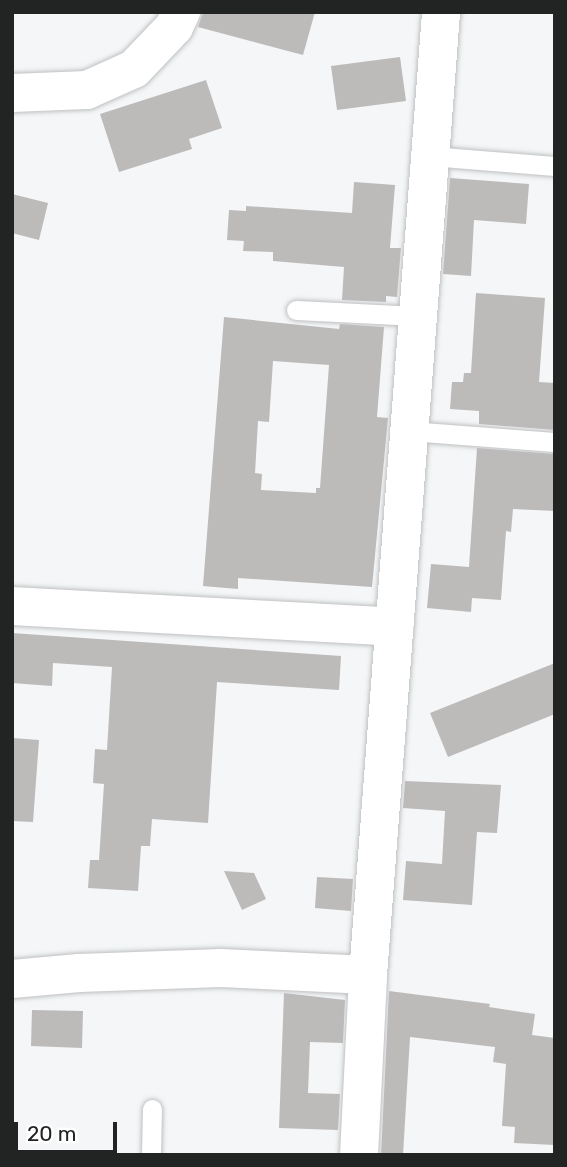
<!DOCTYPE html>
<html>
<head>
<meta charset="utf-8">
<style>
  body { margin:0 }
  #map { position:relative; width:567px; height:1167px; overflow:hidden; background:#f4f6f7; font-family:Rubik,sans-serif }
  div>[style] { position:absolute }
  .building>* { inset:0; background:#bdbaba }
  .roads { filter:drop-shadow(0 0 2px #bfc0c2) drop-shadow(0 0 2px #bfc0c2) }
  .service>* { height:19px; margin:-9.5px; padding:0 9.5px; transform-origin:9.5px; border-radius:9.5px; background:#fff }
  .minor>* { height:38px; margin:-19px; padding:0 19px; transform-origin:19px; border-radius:19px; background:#fff }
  span { translate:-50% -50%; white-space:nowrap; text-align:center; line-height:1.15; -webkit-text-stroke:6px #fff; paint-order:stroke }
  .frame { position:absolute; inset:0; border:14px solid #222323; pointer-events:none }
  .scale { position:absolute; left:14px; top:1122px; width:103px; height:32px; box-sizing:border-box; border:4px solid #222323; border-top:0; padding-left:9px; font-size:21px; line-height:24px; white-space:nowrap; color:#222323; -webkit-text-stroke:5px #fff; paint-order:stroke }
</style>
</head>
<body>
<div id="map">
  <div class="building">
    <div style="clip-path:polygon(203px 12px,315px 12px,303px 55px,198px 27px)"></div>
    <div style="clip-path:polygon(400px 57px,406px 101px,337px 110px,331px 66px)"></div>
    <div style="clip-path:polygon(206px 80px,222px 128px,189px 139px,192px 149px,119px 172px,100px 114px)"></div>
    <div style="clip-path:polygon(450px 178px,529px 184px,526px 224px,474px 220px,471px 276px,443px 274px)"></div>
    <div style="clip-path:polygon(354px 182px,395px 185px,390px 248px,401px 248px,397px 297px,386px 296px,386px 302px,342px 300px,344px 267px,273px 261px,273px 252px,243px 251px,244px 241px,227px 240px,229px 210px,246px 211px,246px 206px,352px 213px)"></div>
    <div style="clip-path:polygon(12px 194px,48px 203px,39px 240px,12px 233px)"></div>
    <div style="clip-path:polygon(476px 293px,545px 298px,539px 382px,555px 383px,555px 430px,479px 424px,479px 411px,450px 409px,452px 382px,463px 382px,464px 373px,471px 373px)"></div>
    <div style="clip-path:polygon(evenodd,224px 317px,339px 329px,340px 324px,384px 327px,377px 417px,388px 418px,372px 587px,238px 578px,238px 589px,203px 586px,224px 317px,273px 361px,329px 365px,320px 488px,316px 488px,316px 493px,261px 490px,262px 474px,255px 473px,258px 421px,269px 422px,273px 361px)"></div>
    <div style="clip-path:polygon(477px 448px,555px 454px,555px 511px,513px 509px,511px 532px,506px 531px,501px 600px,472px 598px,471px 612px,427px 608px,431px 564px,469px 567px)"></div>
    <div style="clip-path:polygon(12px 633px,341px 656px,339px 690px,217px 682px,208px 823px,152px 819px,150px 846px,141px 846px,138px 891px,88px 888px,90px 860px,99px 860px,104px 784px,93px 783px,95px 749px,107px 750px,112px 667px,53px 663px,52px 686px,12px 683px)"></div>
    <div style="clip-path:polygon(555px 663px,555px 714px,448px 757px,430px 713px)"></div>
    <div style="clip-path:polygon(12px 738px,39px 740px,33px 822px,12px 821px)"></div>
    <div style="clip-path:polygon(405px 781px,501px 785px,497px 833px,477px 832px,472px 905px,403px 900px,406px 861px,442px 864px,445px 811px,403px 808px)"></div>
    <div style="clip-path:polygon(224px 871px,254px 873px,266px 899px,242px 910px)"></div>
    <div style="clip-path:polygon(317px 877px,353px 879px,351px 911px,315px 908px)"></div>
    <div style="clip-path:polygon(389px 991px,490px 1004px,489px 1007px,535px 1014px,532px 1035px,555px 1038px,555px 1145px,514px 1143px,515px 1127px,502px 1126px,506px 1064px,493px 1062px,495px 1047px,410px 1037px,403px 1155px,381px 1155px)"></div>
    <div style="clip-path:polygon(284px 993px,345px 1000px,343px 1043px,310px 1042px,308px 1093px,340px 1094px,338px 1130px,279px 1128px)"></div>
    <div style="clip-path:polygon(32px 1010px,83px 1011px,82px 1048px,31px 1046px)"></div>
  </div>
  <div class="roads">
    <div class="service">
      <div style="left:430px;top:156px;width:125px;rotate:4.6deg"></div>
      <div style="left:296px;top:310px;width:122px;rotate:2.8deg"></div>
      <div style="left:409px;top:431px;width:146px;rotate:4.3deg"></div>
      <div style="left:151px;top:1155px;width:46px;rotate:-88.8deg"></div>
    </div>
    <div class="minor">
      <div style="left:12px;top:93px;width:75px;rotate:-2.3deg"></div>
      <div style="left:87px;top:90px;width:51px;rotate:-24.1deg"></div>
      <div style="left:134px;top:69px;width:58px;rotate:-46.4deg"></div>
      <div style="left:174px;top:27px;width:17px;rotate:-65deg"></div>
      <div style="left:12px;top:606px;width:383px;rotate:3.1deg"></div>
      <div style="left:12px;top:979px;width:67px;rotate:-5.1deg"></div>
      <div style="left:79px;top:973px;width:142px;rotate:-2deg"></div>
      <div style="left:221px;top:968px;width:147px;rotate:2.7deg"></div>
      <div style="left:359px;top:1155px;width:180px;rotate:-87.1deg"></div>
      <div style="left:368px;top:975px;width:966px;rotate:-85.66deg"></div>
    </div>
  </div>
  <div class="frame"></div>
  <div class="scale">20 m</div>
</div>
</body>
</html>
